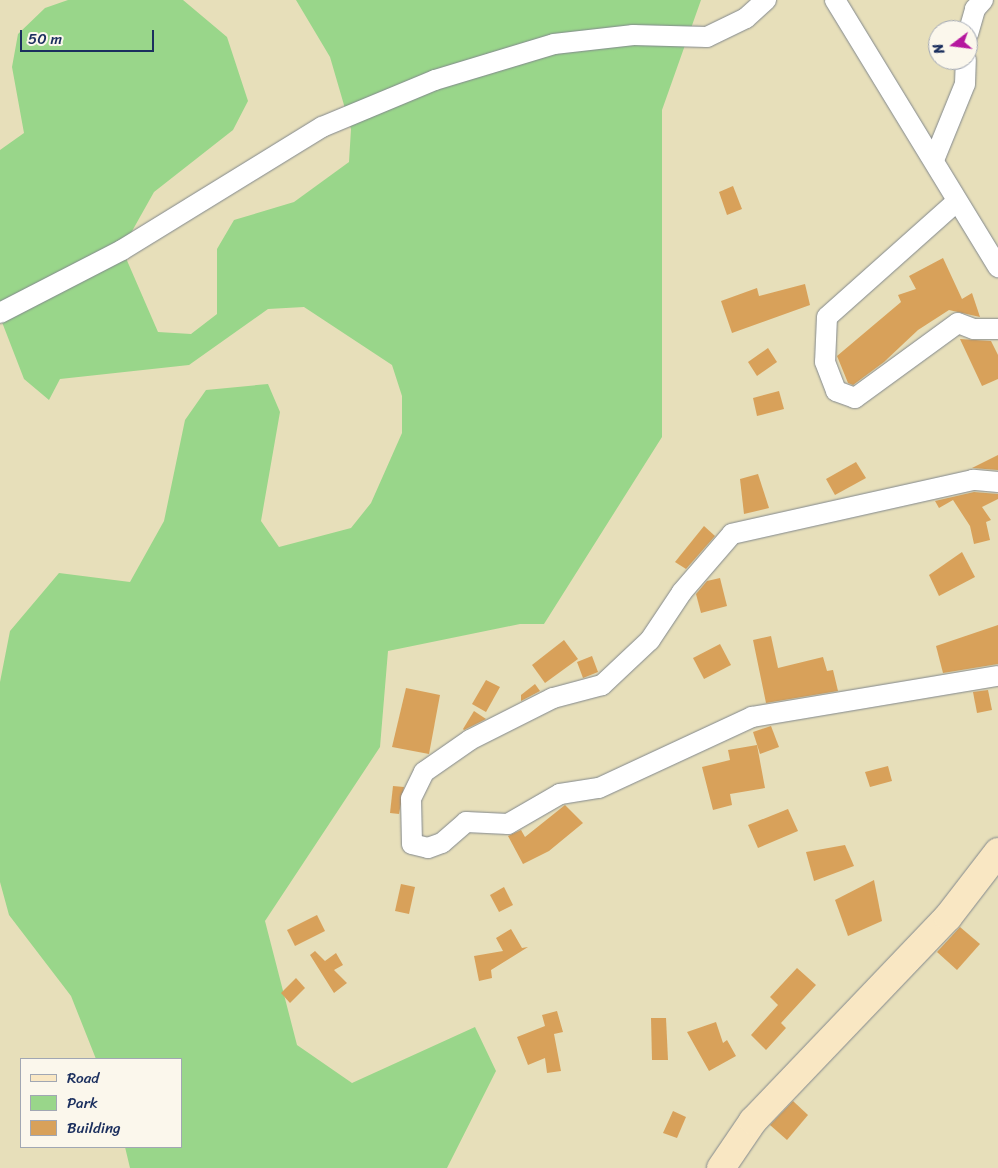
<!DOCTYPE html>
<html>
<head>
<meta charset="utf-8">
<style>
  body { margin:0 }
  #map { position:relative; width:998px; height:1168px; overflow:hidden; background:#e7dfba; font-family:Sriracha,sans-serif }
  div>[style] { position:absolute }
  .green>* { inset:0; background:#99d68a }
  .building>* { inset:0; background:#d8a15a }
  .roads { filter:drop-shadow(0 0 1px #81878c) drop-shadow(0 0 1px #81878c) }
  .street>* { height:20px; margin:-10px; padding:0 10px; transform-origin:10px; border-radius:10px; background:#fff }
  .secondary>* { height:28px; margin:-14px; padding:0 14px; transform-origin:14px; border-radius:14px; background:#f9e7c3 }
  span { translate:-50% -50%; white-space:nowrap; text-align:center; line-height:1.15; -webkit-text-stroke:4px #fbf7ec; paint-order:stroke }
  .legend { position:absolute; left:20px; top:1058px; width:162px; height:90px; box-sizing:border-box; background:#fbf7ec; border:1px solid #a1a7b3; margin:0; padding:6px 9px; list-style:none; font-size:15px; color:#1b2f5e }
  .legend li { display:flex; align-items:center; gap:10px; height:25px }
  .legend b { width:25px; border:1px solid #a1a7b3 }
  .north { position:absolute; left:928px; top:20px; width:50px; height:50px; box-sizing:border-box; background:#fbf7ec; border:1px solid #a1a7b3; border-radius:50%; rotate:255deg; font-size:14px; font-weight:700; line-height:20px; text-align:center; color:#1b2f5e }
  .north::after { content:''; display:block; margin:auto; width:18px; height:22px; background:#b5179e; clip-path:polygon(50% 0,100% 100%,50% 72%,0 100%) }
  .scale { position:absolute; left:20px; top:30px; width:134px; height:22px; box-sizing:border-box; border:2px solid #1b2f5e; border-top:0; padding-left:6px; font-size:15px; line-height:18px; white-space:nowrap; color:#1b2f5e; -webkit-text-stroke:4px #fbf7ec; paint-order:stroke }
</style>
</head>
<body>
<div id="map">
  <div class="green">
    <div style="clip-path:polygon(68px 0,183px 0,227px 37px,248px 101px,233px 130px,154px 192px,122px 249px,158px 332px,191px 334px,217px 314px,217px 249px,234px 220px,294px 202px,349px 162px,351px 129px,330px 57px,296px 0,701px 0,662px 110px,662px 437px,544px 624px,520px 624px,388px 651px,380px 747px,265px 921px,297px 1045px,352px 1083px,475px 1027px,496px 1071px,447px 1168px,130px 1168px,125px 1147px,181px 1147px,181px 1059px,96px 1059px,71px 996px,9px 915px,0 882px,0 682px,10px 631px,59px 573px,130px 582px,164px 521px,185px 420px,206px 390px,268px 384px,280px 412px,261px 521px,279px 547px,351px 528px,371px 503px,402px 433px,402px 396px,392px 365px,304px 307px,268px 309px,189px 365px,60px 379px,49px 400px,24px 379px,0 317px,0 150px,24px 133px,12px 67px,18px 34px,45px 8px)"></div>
  </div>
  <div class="building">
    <div style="clip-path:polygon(733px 186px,742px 209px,727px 215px,719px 192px)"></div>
    <div style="clip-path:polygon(943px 258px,962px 299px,972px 293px,980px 317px,949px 310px,918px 330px,884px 362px,853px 385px,848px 383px,837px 356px,901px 302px,898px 295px,916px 289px,909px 276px)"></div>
    <div style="clip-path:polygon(805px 284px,810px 305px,732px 333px,721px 301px,757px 288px,759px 296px)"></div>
    <div style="clip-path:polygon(960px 339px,991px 341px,998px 355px,998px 379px,982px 386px)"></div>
    <div style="clip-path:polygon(768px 348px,777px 362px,757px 376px,748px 362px)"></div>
    <div style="clip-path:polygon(779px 391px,784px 409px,757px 416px,753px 398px)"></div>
    <div style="clip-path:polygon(998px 455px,998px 470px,972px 468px)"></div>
    <div style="clip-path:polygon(856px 462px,866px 478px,835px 495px,826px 479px)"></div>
    <div style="clip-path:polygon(758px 474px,769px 508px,744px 514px,740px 479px)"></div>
    <div style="clip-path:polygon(974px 492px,998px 494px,998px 499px,982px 507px,991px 520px,986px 522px,990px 540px,974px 544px,970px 526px,953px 500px,939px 508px,935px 501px)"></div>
    <div style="clip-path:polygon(704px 526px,715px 536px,686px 569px,675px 562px)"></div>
    <div style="clip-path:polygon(962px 552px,975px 577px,939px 596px,929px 575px)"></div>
    <div style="clip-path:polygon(720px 578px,727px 606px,701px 613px,696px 594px,707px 581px)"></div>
    <div style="clip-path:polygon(998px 625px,998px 664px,943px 673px,936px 646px)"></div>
    <div style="clip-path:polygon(771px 636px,778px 668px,823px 657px,827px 671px,833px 670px,838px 691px,766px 703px,753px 640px)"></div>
    <div style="clip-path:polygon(564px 640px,578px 659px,545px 683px,532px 665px)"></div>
    <div style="clip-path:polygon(720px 644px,731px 665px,704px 679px,693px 658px)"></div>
    <div style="clip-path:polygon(592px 656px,598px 672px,583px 678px,577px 662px)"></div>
    <div style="clip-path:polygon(486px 680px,500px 687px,486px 712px,472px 704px)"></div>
    <div style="clip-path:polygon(535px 684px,540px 691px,521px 701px,521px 695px)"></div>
    <div style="clip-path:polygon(406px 688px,440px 695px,429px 754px,392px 747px)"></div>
    <div style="clip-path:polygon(988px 690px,992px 710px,977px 713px,973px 692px)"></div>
    <div style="clip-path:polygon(474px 711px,486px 719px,464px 730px,463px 729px)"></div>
    <div style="clip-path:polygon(771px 726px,779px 747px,760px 754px,753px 732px)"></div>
    <div style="clip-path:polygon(757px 745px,765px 788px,730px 794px,732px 805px,713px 810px,702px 767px,730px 760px,728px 750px)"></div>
    <div style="clip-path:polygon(888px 766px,892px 781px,870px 787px,865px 772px)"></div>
    <div style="clip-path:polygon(393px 786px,404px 787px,399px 814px,390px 813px)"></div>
    <div style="clip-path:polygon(565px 805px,583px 823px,549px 851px,523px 864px,508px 836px,521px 830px,525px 837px)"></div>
    <div style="clip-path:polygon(788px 809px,798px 831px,758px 848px,748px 825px)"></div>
    <div style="clip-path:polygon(845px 845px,854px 866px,814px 881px,806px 852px)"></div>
    <div style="clip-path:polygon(874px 880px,882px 921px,848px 936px,835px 900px)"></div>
    <div style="clip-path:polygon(401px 884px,415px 887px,409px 914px,395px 911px)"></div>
    <div style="clip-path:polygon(504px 887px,513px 905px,499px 912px,490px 895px)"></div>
    <div style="clip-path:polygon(317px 915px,325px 931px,295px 946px,287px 930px)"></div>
    <div style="clip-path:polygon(960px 927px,980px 944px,957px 970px,937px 952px)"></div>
    <div style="clip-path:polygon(511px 929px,522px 948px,528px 947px,491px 970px,492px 978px,479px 981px,474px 956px,503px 951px,496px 938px)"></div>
    <div style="clip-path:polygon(315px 951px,325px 961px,336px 953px,343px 965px,334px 970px,347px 983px,334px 993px,310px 955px)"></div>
    <div style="clip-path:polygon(797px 968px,816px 985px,781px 1023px,786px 1028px,766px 1050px,751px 1035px,778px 1005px,770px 997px)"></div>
    <div style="clip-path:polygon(296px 978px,305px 988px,290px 1003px,281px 993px)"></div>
    <div style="clip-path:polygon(557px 1011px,563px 1032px,554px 1034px,561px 1071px,547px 1073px,545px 1058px,528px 1065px,517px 1037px,545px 1026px,542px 1015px)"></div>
    <div style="clip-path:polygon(651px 1018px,666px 1018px,668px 1060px,652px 1060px)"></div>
    <div style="clip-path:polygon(716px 1022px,723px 1043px,727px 1040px,736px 1056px,709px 1071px,687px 1032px)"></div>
    <div style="clip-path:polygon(793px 1101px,808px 1115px,787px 1140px,770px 1125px)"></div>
    <div style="clip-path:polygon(673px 1111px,686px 1117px,677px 1138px,663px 1133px)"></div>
  </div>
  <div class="roads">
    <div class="street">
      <div style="left:835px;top:0;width:313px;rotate:58.6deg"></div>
      <div style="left:968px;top:34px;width:26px;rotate:-74deg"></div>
      <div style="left:975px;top:9px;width:12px;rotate:-48deg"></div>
      <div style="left:934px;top:160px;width:82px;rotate:-67.8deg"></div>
      <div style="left:965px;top:84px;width:24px;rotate:-88deg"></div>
      <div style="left:955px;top:203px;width:171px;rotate:138.3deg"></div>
      <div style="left:827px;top:317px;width:45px;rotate:92.5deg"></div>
      <div style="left:825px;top:362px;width:31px;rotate:69deg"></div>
      <div style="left:836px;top:391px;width:20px;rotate:20deg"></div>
      <div style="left:855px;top:398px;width:127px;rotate:-36.1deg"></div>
      <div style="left:958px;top:323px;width:17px;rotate:21deg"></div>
      <div style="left:974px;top:329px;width:24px"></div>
      <div style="left:0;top:313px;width:137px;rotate:-27.3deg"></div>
      <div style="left:122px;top:250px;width:235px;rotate:-31.6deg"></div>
      <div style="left:322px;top:127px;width:122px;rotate:-22.6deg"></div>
      <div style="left:435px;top:80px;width:124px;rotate:-16.8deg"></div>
      <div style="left:554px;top:44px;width:80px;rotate:-6.5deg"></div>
      <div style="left:633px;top:35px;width:74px;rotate:1.5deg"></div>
      <div style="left:707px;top:37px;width:43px;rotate:-26deg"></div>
      <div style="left:746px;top:18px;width:27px;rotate:-42deg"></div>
      <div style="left:998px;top:482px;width:25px;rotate:-175deg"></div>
      <div style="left:973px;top:480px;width:247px;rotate:167.4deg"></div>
      <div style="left:732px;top:534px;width:77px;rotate:130.8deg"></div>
      <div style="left:682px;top:592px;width:58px;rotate:123.7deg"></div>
      <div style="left:650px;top:640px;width:66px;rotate:136.8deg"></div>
      <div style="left:602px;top:685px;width:51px;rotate:165.1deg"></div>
      <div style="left:553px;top:698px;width:93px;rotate:153.2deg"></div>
      <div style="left:470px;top:740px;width:56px;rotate:145.2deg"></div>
      <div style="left:424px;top:772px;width:30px;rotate:116deg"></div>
      <div style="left:411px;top:799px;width:45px;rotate:88.7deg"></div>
      <div style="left:412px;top:844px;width:16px;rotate:14deg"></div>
      <div style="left:428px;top:848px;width:15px;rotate:-20deg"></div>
      <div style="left:442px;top:843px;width:32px;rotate:-41deg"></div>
      <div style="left:466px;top:822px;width:42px;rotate:2.7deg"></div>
      <div style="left:508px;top:824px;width:60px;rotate:-30deg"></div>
      <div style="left:560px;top:794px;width:39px;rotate:-9deg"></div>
      <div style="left:599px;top:788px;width:169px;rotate:-24.9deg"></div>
      <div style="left:752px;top:717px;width:249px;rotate:-9.5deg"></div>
    </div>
    <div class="secondary">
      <div style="left:721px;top:1168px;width:57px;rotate:-55.8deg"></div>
      <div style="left:753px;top:1121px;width:282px;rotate:-46.3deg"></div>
      <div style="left:948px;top:917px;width:82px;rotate:-52.4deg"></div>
    </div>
  </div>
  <ul class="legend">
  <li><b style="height:6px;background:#f9e7c3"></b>Road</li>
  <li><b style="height:14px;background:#99d68a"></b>Park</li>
  <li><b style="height:14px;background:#d8a15a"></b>Building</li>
  </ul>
  <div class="north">N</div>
  <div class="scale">50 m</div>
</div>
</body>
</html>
